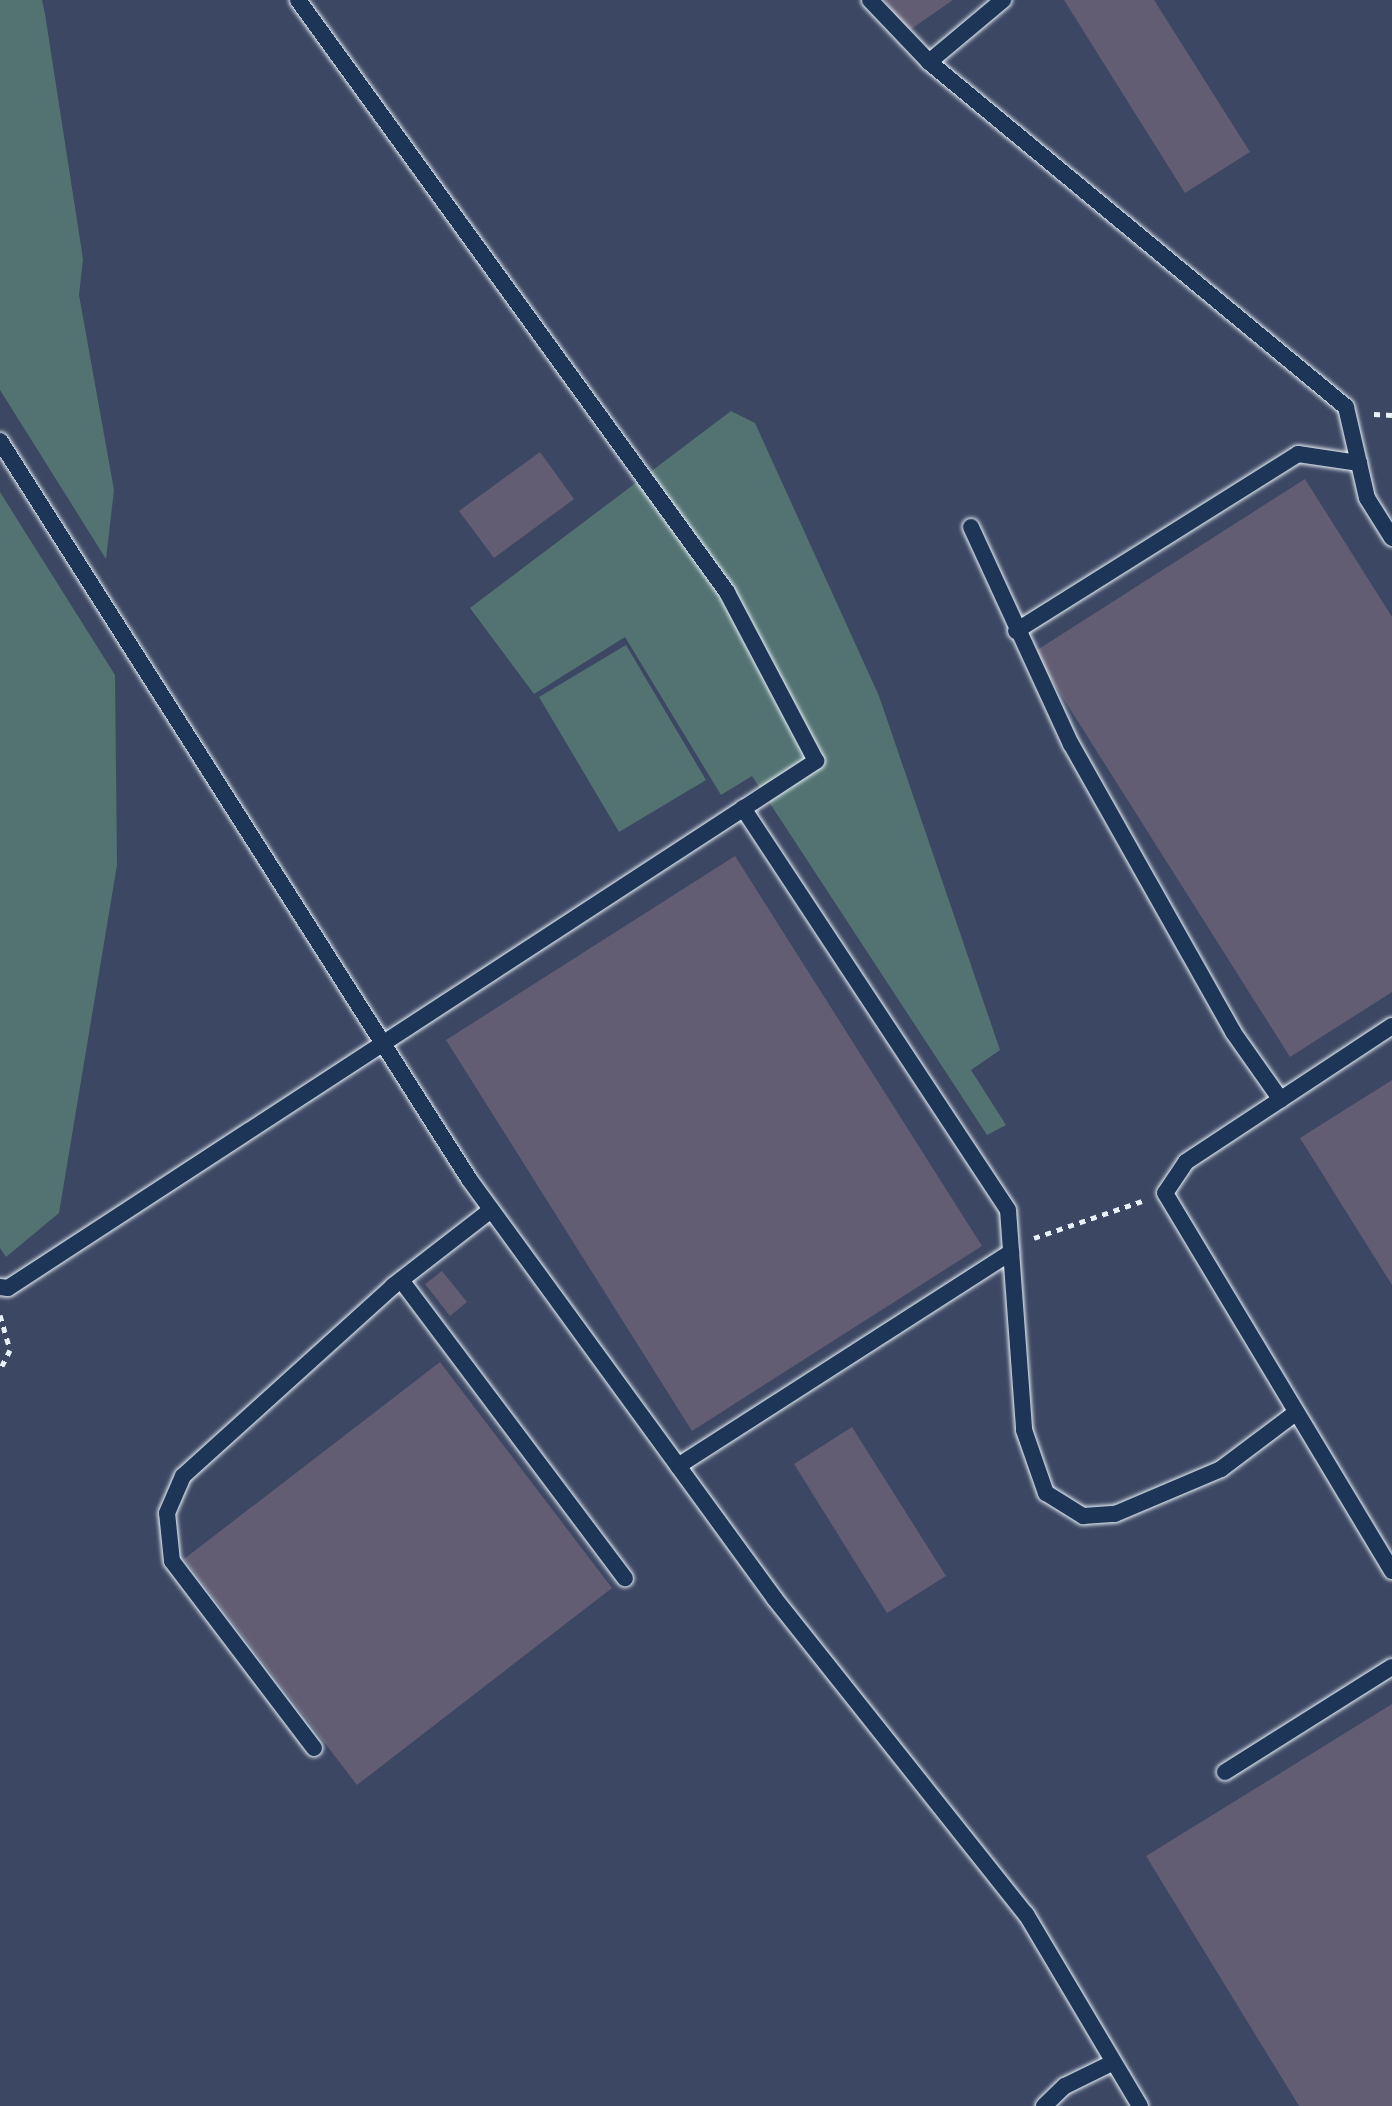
<!DOCTYPE html>
<html>
<head>
<meta charset="utf-8">
<style>
  body { margin:0 }
  #map { position:relative; width:1392px; height:2106px; overflow:hidden; background:#2b3d5c; font-family:Dekko,sans-serif }
  div>[style] { position:absolute }
  .built>* { inset:0; background:#3c4763 }
  .green>* { inset:0; background:#527372 }
  .building>* { inset:0; background:#625d72 }
  .path>* { height:5px; margin-top:-2.5px; transform-origin:0; background:repeating-linear-gradient(90deg,#e8f1f8 0 6px,transparent 0 12px) }
  .roads { filter:drop-shadow(0 0 2px #e8f1f8) drop-shadow(0 0 2px #e8f1f8) }
  .lane>* { height:16px; margin:-8px; padding:0 8px; transform-origin:8px; border-radius:8px; background:#1d3557 }
  span { translate:-50% -50%; white-space:nowrap; text-align:center; line-height:1.15; -webkit-text-stroke:8px #1d3557; paint-order:stroke }
</style>
</head>
<body>
<div id="map">
  <div class="built">
    <div style="clip-path:polygon(0 0,1392px 0,1392px 2106px,0 2106px)"></div>
  </div>
  <div class="green">
    <div style="clip-path:polygon(0 0,42px 0,45px 14px,83px 259px,79px 295px,114px 490px,106px 559px,0 390px)"></div>
    <div style="clip-path:polygon(731px 411px,755px 423px,879px 696px,1000px 1050px,971px 1070px,1006px 1125px,987px 1135px,752px 776px,721px 795px,625px 637px,534px 694px,470px 608px)"></div>
    <div style="clip-path:polygon(0 492px,115px 675px,117px 865px,59px 1213px,6px 1257px,0 1248px)"></div>
    <div style="clip-path:polygon(626px 645px,706px 780px,619px 832px,539px 697px)"></div>
  </div>
  <div class="building">
    <div style="clip-path:polygon(885px 0,953px 0,907px 32px)"></div>
    <div style="clip-path:polygon(1064px 0,1154px 0,1250px 152px,1185px 193px)"></div>
    <div style="clip-path:polygon(540px 452px,574px 499px,494px 558px,459px 511px)"></div>
    <div style="clip-path:polygon(1305px 479px,1392px 617px,1392px 992px,1290px 1057px,1034px 652px)"></div>
    <div style="clip-path:polygon(735px 856px,982px 1246px,692px 1431px,446px 1040px)"></div>
    <div style="clip-path:polygon(1392px 1080px,1392px 1285px,1300px 1138px)"></div>
    <div style="clip-path:polygon(442px 1271px,467px 1302px,450px 1316px,425px 1284px)"></div>
    <div style="clip-path:polygon(440px 1362px,612px 1588px,357px 1785px,184px 1559px)"></div>
    <div style="clip-path:polygon(852px 1427px,946px 1576px,887px 1613px,794px 1464px)"></div>
    <div style="clip-path:polygon(1392px 1704px,1392px 2106px,1299px 2106px,1146px 1856px)"></div>
  </div>
  <div class="path">
    <div style="left:1374px;top:414px;width:18px;rotate:3deg"></div>
    <div style="left:1034px;top:1238px;width:114px;rotate:-18.9deg"></div>
    <div style="left:0;top:1315px;width:36px;rotate:74deg"></div>
    <div style="left:10px;top:1350px;width:22px;rotate:117deg"></div>
  </div>
  <div class="roads">
    <div class="lane">
      <div style="left:870px;top:0;width:86px;rotate:46.4deg"></div>
      <div style="left:929px;top:62px;width:541px;rotate:39.6deg"></div>
      <div style="left:1346px;top:407px;width:93px;rotate:77deg"></div>
      <div style="left:1367px;top:498px;width:47px;rotate:58deg"></div>
      <div style="left:929px;top:62px;width:97px;rotate:-40deg"></div>
      <div style="left:0;top:441px;width:874px;rotate:57.56deg"></div>
      <div style="left:469px;top:1179px;width:520px;rotate:53.92deg"></div>
      <div style="left:775px;top:1599px;width:403px;rotate:51.5deg"></div>
      <div style="left:1026px;top:1914px;width:223px;rotate:59.3deg"></div>
      <div style="left:971px;top:527px;width:239px;rotate:65.3deg"></div>
      <div style="left:1071px;top:744px;width:330px;rotate:60.6deg"></div>
      <div style="left:1233px;top:1032px;width:83px;rotate:54.8deg"></div>
      <div style="left:1016px;top:631px;width:333px;rotate:-32.1deg"></div>
      <div style="left:1298px;top:454px;width:62px;rotate:8.4deg"></div>
      <div style="left:743px;top:808px;width:481px;rotate:56.6deg"></div>
      <div style="left:1008px;top:1210px;width:221px;rotate:85.8deg"></div>
      <div style="left:1024px;top:1430px;width:67px;rotate:70.8deg"></div>
      <div style="left:1046px;top:1493px;width:44px;rotate:31.9deg"></div>
      <div style="left:1083px;top:1516px;width:32px;rotate:-4deg"></div>
      <div style="left:1115px;top:1514px;width:115px;rotate:-23deg"></div>
      <div style="left:1221px;top:1469px;width:90px;rotate:-36.9deg"></div>
      <div style="left:1392px;top:1026px;width:247px;rotate:146.6deg"></div>
      <div style="left:1186px;top:1162px;width:37px;rotate:124deg"></div>
      <div style="left:1165px;top:1193px;width:441px;rotate:59deg"></div>
      <div style="left:401px;top:1280px;width:373px;rotate:53.1deg"></div>
      <div style="left:0;top:1287px;width:8px;rotate:7deg"></div>
      <div style="left:8px;top:1288px;width:965px;rotate:-33.11deg"></div>
      <div style="left:816px;top:761px;width:191px;rotate:-117.8deg"></div>
      <div style="left:727px;top:592px;width:731px;rotate:-125.93deg"></div>
      <div style="left:678px;top:1466px;width:396px;rotate:-32.7deg"></div>
      <div style="left:314px;top:1748px;width:235px;rotate:-127.2deg"></div>
      <div style="left:172px;top:1561px;width:48px;rotate:-95.9deg"></div>
      <div style="left:167px;top:1513px;width:40px;rotate:-66.6deg"></div>
      <div style="left:183px;top:1476px;width:283px;rotate:-42.1deg"></div>
      <div style="left:393px;top:1286px;width:124px;rotate:-37.8deg"></div>
      <div style="left:1225px;top:1772px;width:197px;rotate:-32.2deg"></div>
      <div style="left:1044px;top:2106px;width:29px;rotate:-44deg"></div>
      <div style="left:1065px;top:2086px;width:52px;rotate:-26.1deg"></div>
    </div>
  </div>
</div>
</body>
</html>
